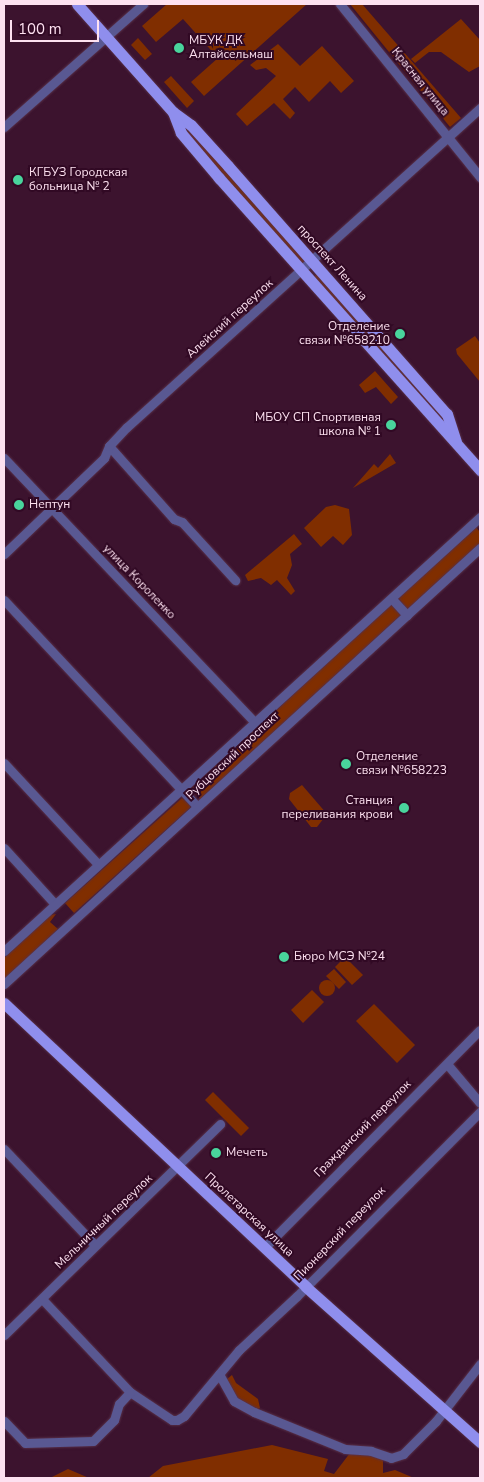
<!DOCTYPE html>
<html>
<head>
<meta charset="utf-8">
<style>
  body { margin:0 }
  #map { position:relative; width:484px; height:1482px; overflow:hidden; background:#3c132e; font-family:"Nunito Sans",sans-serif }
  div>[style] { position:absolute }
  .green>* { inset:0; background:#802e00 }
  .round { border-radius:50% }
  .roads { filter:drop-shadow(0 0 1px #573049) drop-shadow(0 0 1px #573049) }
  .minor>* { height:9px; margin:-4.5px; padding:0 4.5px; transform-origin:4.5px; border-radius:4.5px; background:#595892 }
  .major>* { height:11px; margin:-5.5px; padding:0 5.5px; transform-origin:5.5px; border-radius:5.5px; background:#8f8eed }
  .dots>* { width:14px; height:14px; translate:-50% -50%; box-sizing:border-box; border:2px solid #310924; border-radius:50% }
  span { translate:-50% -50%; white-space:nowrap; text-align:center; line-height:1.15; -webkit-text-stroke:4px #310924; paint-order:stroke }
  .poi-label { font-size:12px; color:#fde1f0 }
  .left { translate:0 -50%; text-align:left }
  .right { translate:-100% -50%; text-align:right }
  .street-label { font-size:12px; color:#fde1f0 }
  .frame { position:absolute; inset:0; border:5px solid #fde1f0; pointer-events:none }
  .scale { position:absolute; left:10px; top:20px; width:89px; height:22px; box-sizing:border-box; border:2px solid #fde1f0; border-top:0; padding-left:6px; font-size:15px; line-height:18px; white-space:nowrap; color:#fde1f0; -webkit-text-stroke:4px #310924; paint-order:stroke }
</style>
</head>
<body>
<div id="map">
  <div class="green">
    <div style="clip-path:polygon(167px 4px,307px 4px,204px 96px,191px 82px,218px 58px,183px 19px,156px 42px,142px 26px)"></div>
    <div style="clip-path:polygon(350px 4px,362px 4px,461px 118px,450px 127px)"></div>
    <div style="clip-path:polygon(461px 19px,480px 40px,480px 66px,469px 72px,441px 52px,429px 52px,415px 63px,411px 59px)"></div>
    <div style="clip-path:polygon(138px 38px,152px 54px,145px 60px,131px 45px)"></div>
    <div style="clip-path:polygon(278px 44px,300px 66px,322px 46px,354px 81px,341px 93px,330px 81px,309px 102px,295px 87px,283px 99px,295px 113px,290px 119px,274px 103px,247px 126px,236px 114px,276px 76px,266px 68px,256px 70px,250px 65px)"></div>
    <div style="clip-path:polygon(171px 76px,194px 101px,187px 108px,164px 82px)"></div>
    <div style="clip-path:polygon(185px 125px,308px 260px,301px 266px,182px 131px)"></div>
    <div style="clip-path:polygon(317px 274px,446px 420px,447px 424px,311px 279px)"></div>
    <div style="clip-path:polygon(475px 336px,480px 343px,480px 382px,457px 354px,456px 349px)"></div>
    <div style="clip-path:polygon(375px 371px,398px 397px,391px 404px,376px 387px,365px 393px,359px 385px)"></div>
    <div style="clip-path:polygon(390px 454px,396px 463px,353px 488px,374px 464px,378px 468px)"></div>
    <div style="clip-path:polygon(335px 505px,349px 509px,352px 535px,343px 545px,333px 536px,321px 547px,304px 528px,326px 507px)"></div>
    <div style="clip-path:polygon(475px 526px,480px 532px,480px 544px,408px 610px,398px 598px)"></div>
    <div style="clip-path:polygon(294px 534px,302px 544px,290px 554px,292px 565px,287px 578px,295px 591px,291px 595px,277px 580px,271px 585px,261px 578px,248px 581px,245px 575px)"></div>
    <div style="clip-path:polygon(391px 604px,401px 615px,201px 800px,191px 789px)"></div>
    <div style="clip-path:polygon(302px 785px,327px 814px,317px 827px,311px 827px,289px 799px,290px 793px)"></div>
    <div style="clip-path:polygon(182px 798px,190px 804px,190px 808px,74px 913px,65px 903px)"></div>
    <div style="clip-path:polygon(56px 914px,50px 922px,58px 929px,4px 981px,4px 958px,50px 915px)"></div>
    <div style="clip-path:polygon(345px 957px,363px 975px,352px 985px,335px 967px)"></div>
    <div style="clip-path:polygon(334px 969px,346px 982px,339px 989px,326px 976px)"></div>
    <div class="round" style="left:319px;top:980px;width:16px;height:16px"></div>
    <div style="clip-path:polygon(312px 990px,324px 1002px,303px 1023px,291px 1010px)"></div>
    <div style="clip-path:polygon(374px 1004px,415px 1045px,397px 1063px,356px 1021px)"></div>
    <div style="clip-path:polygon(213px 1092px,249px 1128px,241px 1136px,205px 1100px)"></div>
    <div style="clip-path:polygon(232px 1375px,236px 1383px,258px 1399px,260px 1408px,256px 1410px,241px 1402px,228px 1385px,227px 1379px)"></div>
    <div style="clip-path:polygon(272px 1445px,328px 1459px,324px 1471px,334px 1474px,350px 1453px,371px 1454px,383px 1460px,383px 1473px,395px 1470px,414px 1478px,148px 1478px,163px 1466px)"></div>
    <div style="clip-path:polygon(68px 1469px,89px 1478px,50px 1478px)"></div>
  </div>
  <div class="roads">
    <div class="minor">
      <div style="left:340px;top:4px;width:223px;rotate:51deg"></div>
      <div style="left:4px;top:127px;width:186px;rotate:-41.5deg"></div>
      <div style="left:109px;top:446px;width:98px;rotate:48.3deg"></div>
      <div style="left:174px;top:519px;width:9px;rotate:21deg"></div>
      <div style="left:182px;top:522px;width:79px;rotate:47.6deg"></div>
      <div style="left:4px;top:458px;width:366px;rotate:46.5deg"></div>
      <div style="left:4px;top:554px;width:139px;rotate:-43.8deg"></div>
      <div style="left:104px;top:458px;width:13px;rotate:-67deg"></div>
      <div style="left:109px;top:446px;width:26px;rotate:-47deg"></div>
      <div style="left:127px;top:427px;width:476px;rotate:-42.1deg"></div>
      <div style="left:392px;top:599px;width:22px;rotate:47deg"></div>
      <div style="left:4px;top:600px;width:282px;rotate:46.9deg"></div>
      <div style="left:4px;top:763px;width:138px;rotate:47.1deg"></div>
      <div style="left:4px;top:848px;width:76px;rotate:47.7deg"></div>
      <div style="left:4px;top:951px;width:644px;rotate:-42.36deg"></div>
      <div style="left:4px;top:984px;width:646px;rotate:-42.49deg"></div>
      <div style="left:447px;top:1064px;width:51px;rotate:49.8deg"></div>
      <div style="left:4px;top:1149px;width:131px;rotate:46.5deg"></div>
      <div style="left:265px;top:1247px;width:305px;rotate:-45.3deg"></div>
      <div style="left:43px;top:1300px;width:127px;rotate:46.6deg"></div>
      <div style="left:130px;top:1392px;width:50px;rotate:33.7deg"></div>
      <div style="left:172px;top:1420px;width:5px"></div>
      <div style="left:177px;top:1420px;width:8px;rotate:-30deg"></div>
      <div style="left:184px;top:1416px;width:86px;rotate:-50.2deg"></div>
      <div style="left:239px;top:1350px;width:79px;rotate:-43deg"></div>
      <div style="left:297px;top:1296px;width:260px;rotate:-45.2deg"></div>
      <div style="left:4px;top:1335px;width:302px;rotate:-44.3deg"></div>
      <div style="left:219px;top:1374px;width:31px;rotate:61deg"></div>
      <div style="left:234px;top:1401px;width:23px;rotate:29deg"></div>
      <div style="left:254px;top:1412px;width:98px;rotate:22.1deg"></div>
      <div style="left:345px;top:1449px;width:26px;rotate:4deg"></div>
      <div style="left:371px;top:1451px;width:21px;rotate:19deg"></div>
      <div style="left:391px;top:1458px;width:13px;rotate:-18deg"></div>
      <div style="left:403px;top:1454px;width:47px;rotate:-45deg"></div>
      <div style="left:436px;top:1421px;width:72px;rotate:-52.3deg"></div>
      <div style="left:4px;top:1421px;width:30px;rotate:46deg"></div>
      <div style="left:25px;top:1443px;width:68px;rotate:-1.7deg"></div>
      <div style="left:93px;top:1441px;width:30px;rotate:-45deg"></div>
      <div style="left:114px;top:1420px;width:17px;rotate:-73deg"></div>
      <div style="left:119px;top:1404px;width:16px;rotate:-47deg"></div>
    </div>
    <div class="major">
      <div style="left:77px;top:4px;width:144px;rotate:48.4deg"></div>
      <div style="left:173px;top:112px;width:22px;rotate:36deg"></div>
      <div style="left:191px;top:125px;width:55px;rotate:47.9deg"></div>
      <div style="left:228px;top:166px;width:331px;rotate:48.6deg"></div>
      <div style="left:447px;top:414px;width:29px;rotate:72deg"></div>
      <div style="left:173px;top:112px;width:22px;rotate:69deg"></div>
      <div style="left:181px;top:133px;width:59px;rotate:49.8deg"></div>
      <div style="left:219px;top:178px;width:392px;rotate:48.2deg"></div>
      <div style="left:4px;top:1003px;width:415px;rotate:43.2deg"></div>
      <div style="left:306px;top:1287px;width:233px;rotate:41.7deg"></div>
    </div>
  </div>
  <div class="dots">
    <div style="left:179px;top:48px;background:#49d49c"></div>
    <div style="left:18px;top:180px;background:#49d49c"></div>
    <div style="left:400px;top:334px;background:#49d49c"></div>
    <div style="left:391px;top:425px;background:#49d49c"></div>
    <div style="left:19px;top:505px;background:#49d49c"></div>
    <div style="left:346px;top:764px;background:#49d49c"></div>
    <div style="left:404px;top:808px;background:#49d49c"></div>
    <div style="left:284px;top:957px;background:#49d49c"></div>
    <div style="left:216px;top:1153px;background:#49d49c"></div>
  </div>
  <div class="poi-label">
    <span class="left" style="left:189px;top:48px">МБУК ДК<br>Алтайсельмаш</span>
    <span class="left" style="left:29px;top:180px">КГБУЗ Городская<br>больница № 2</span>
    <span class="right" style="left:390px;top:334px">Отделение<br>связи №658210</span>
    <span class="right" style="left:381px;top:425px">МБОУ СП Спортивная<br>школа № 1</span>
    <span class="left" style="left:29px;top:505px">Нептун</span>
    <span class="left" style="left:356px;top:764px">Отделение<br>связи №658223</span>
    <span class="right" style="left:393px;top:808px">Станция<br>переливания крови</span>
    <span class="left" style="left:294px;top:957px">Бюро МСЭ №24</span>
    <span class="left" style="left:226px;top:1153px">Мечеть</span>
  </div>
  <div class="street-label">
    <span style="left:420px;top:82px;rotate:51deg">Красная улица</span>
    <span style="left:332px;top:263px;rotate:48deg">проспект Ленина</span>
    <span style="left:230px;top:319px;rotate:-42deg">Алейский переулок</span>
    <span style="left:139px;top:582px;rotate:46deg">улица Короленко</span>
    <span style="left:233px;top:756px;rotate:-43deg">Рубцовский проспект</span>
    <span style="left:363px;top:1129px;rotate:-45deg">Гражданский переулок</span>
    <span style="left:249px;top:1215px;rotate:43deg">Пролетарская улица</span>
    <span style="left:104px;top:1222px;rotate:-44deg">Мельничный переулок</span>
    <span style="left:340px;top:1234px;rotate:-46deg">Пионерский переулок</span>
  </div>
  <div class="frame"></div>
  <div class="scale">100 m</div>
</div>
</body>
</html>
